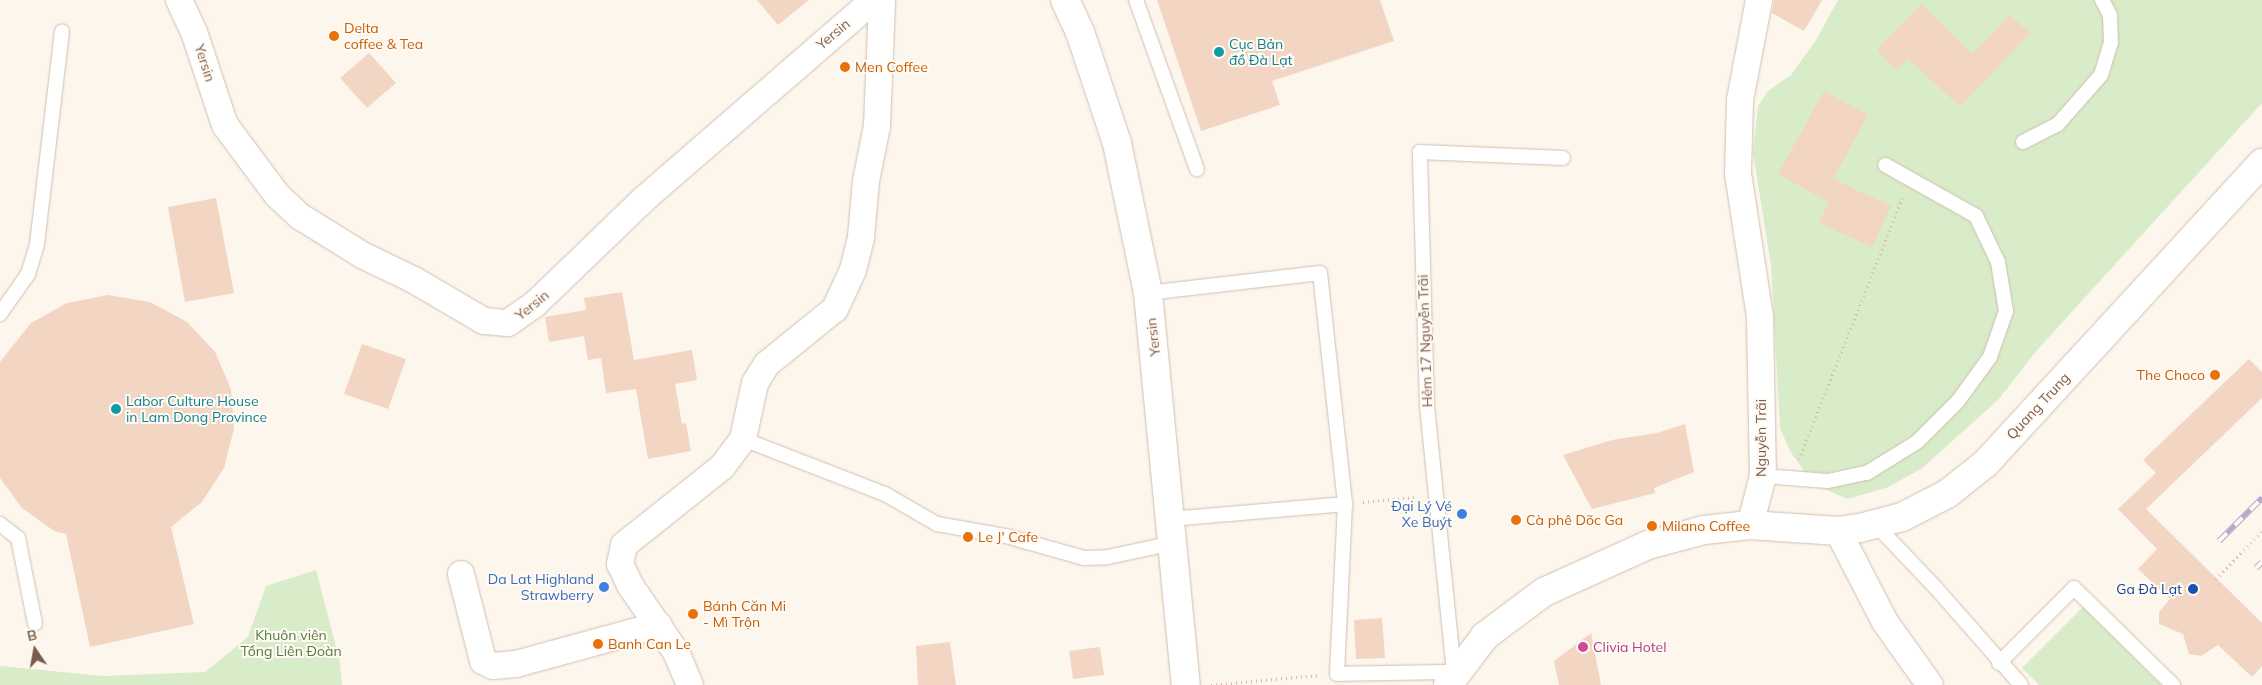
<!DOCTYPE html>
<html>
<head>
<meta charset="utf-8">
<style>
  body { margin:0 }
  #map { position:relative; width:2262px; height:685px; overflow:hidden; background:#fdf6ec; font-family:Mulish,sans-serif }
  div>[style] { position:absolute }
  .green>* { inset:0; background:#d8ecc9 }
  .building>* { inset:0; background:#f3d5c3 }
  .path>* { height:3px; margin-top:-1.5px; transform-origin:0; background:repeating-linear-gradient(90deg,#d9b8a5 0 1px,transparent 0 5px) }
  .roads { filter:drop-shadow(0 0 1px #d1beb0) drop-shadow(0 0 1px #d1beb0) }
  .service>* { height:14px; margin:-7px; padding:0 7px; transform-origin:7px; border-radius:7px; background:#fff }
  .minor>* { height:26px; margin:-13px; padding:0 13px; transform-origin:13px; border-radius:13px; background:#fff }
  .tertiary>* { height:28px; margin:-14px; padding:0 14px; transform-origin:14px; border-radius:14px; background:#fff }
  .secondary>* { height:28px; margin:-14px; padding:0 14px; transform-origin:14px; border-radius:14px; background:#fff }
  .rail>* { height:5.5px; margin-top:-2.75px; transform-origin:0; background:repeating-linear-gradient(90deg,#fffaf3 0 11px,#b9a8c9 0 22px); box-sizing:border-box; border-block:1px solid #b9a8c9 }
  .dots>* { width:14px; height:14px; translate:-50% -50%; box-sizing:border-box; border:2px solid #fffaf3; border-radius:50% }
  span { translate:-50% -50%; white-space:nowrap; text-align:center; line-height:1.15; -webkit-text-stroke:4px #fffaf3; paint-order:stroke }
  .food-label { font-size:14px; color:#c56008 }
  .left { translate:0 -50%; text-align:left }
  .right { translate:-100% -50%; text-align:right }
  .street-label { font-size:14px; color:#7a5c4d }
  .culture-label { font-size:14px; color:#0d838f }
  .shop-label { font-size:14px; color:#366cbe }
  .transit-label { font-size:14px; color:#164399 }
  .park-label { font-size:14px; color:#537a41 }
  .hotel-label { font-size:14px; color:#b23c85 }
  .north { position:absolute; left:10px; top:625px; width:50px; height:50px; -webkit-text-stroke:4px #fffaf3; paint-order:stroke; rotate:348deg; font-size:14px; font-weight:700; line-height:20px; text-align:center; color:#7a5c4d }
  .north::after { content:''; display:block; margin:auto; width:18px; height:22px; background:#7a5c4d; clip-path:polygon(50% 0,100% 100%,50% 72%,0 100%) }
</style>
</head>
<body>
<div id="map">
  <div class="green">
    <div style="clip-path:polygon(1838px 0,2262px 0,2262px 103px,2038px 349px,1998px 400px,1921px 469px,1886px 488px,1847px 499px,1821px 487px,1804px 471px,1790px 451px,1780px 428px,1771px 265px,1753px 153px,1758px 106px,1768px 91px,1791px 75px,1816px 40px)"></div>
    <div style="clip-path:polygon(316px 570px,340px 662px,342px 685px,0 685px,0 666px,103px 676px,205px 672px,248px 637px,266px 586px)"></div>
    <div style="clip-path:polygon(2083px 607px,2161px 685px,2039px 685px,2022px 668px)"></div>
  </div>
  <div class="building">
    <div style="clip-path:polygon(757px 0,809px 0,778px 25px)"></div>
    <div style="clip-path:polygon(1157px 0,1380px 0,1394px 41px,1272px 81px,1280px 105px,1201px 131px)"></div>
    <div style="clip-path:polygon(1774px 0,1822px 0,1804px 31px,1772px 13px)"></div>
    <div style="clip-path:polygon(1921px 4px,1972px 54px,2010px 15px,2030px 33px,1960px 107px,1909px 59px,1897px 70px,1877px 50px)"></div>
    <div style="clip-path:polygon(369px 53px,396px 83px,367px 108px,340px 78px)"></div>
    <div style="clip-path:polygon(1824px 91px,1868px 115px,1833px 179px,1891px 206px,1872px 247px,1819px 223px,1829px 202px,1778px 174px)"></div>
    <div style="clip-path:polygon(216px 198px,234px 293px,185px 302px,168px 207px)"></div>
    <div style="clip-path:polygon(622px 292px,634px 360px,692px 350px,697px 380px,675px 384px,682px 424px,686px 423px,691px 451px,648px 459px,636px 389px,606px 393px,601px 358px,588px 360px,584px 336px,549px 342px,545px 317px,586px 310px,584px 298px)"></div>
    <div style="clip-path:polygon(108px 295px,150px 302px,187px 322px,215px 352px,231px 389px,234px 429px,224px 468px,202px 502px,171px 527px,194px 624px,90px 647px,66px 534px,54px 531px,22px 508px,0 478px,0 362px,31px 323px,67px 303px)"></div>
    <div style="clip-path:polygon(362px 344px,406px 359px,388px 409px,344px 394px)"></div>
    <div style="clip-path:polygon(2249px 359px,2262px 372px,2262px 398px,2146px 509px,2262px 623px,2262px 666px,2252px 677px,2218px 645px,2201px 656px,2189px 654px,2183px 634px,2159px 624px,2159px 612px,2170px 599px,2138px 569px,2157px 549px,2118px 509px,2156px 473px,2143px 460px)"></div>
    <div style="clip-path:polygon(1685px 424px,1694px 472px,1654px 488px,1655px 493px,1592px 509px,1563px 455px,1612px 440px,1657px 433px)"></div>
    <div style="clip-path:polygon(1382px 618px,1385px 658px,1356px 659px,1354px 620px)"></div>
    <div style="clip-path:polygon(1591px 633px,1601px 685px,1559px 685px,1554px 661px)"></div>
    <div style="clip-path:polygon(950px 642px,956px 685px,918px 685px,916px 646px)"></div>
    <div style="clip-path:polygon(1100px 647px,1104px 675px,1073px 679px,1069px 651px)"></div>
  </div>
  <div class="path">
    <div style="left:1799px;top:459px;width:283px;rotate:-68.4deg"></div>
    <div style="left:1363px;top:502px;width:53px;rotate:-5.4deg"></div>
    <div style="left:2216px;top:579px;width:66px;rotate:-46.2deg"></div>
    <div style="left:1211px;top:685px;width:108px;rotate:-5.3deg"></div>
  </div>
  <div class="roads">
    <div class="service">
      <div style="left:1136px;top:0;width:180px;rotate:70.2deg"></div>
      <div style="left:2023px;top:142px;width:39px;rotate:-27deg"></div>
      <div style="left:2058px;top:124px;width:65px;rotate:-48.7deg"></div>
      <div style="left:2101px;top:75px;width:34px;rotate:-73deg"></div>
      <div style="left:2111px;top:43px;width:28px;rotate:-92deg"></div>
      <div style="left:2110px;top:15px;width:17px;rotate:-118deg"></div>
      <div style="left:1148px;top:293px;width:173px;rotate:-6.6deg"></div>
      <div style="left:1320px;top:273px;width:232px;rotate:83.8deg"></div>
      <div style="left:1345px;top:504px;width:170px;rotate:92.7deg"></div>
      <div style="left:1337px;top:674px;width:117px;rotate:-1deg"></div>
      <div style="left:1454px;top:672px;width:266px;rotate:-95.8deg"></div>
      <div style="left:1427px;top:407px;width:255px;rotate:-91.6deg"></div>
      <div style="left:1420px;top:152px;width:143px;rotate:2.4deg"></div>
      <div style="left:0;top:314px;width:49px;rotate:-55deg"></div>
      <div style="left:28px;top:274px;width:31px;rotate:-73deg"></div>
      <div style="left:37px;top:244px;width:214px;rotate:-83.3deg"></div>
      <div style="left:743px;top:439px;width:152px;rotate:21.2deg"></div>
      <div style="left:885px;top:494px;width:60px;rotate:30deg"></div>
      <div style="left:937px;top:524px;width:70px;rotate:9.9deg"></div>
      <div style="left:1006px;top:536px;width:81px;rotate:15.8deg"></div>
      <div style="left:1084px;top:558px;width:24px;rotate:-2deg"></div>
      <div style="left:1108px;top:557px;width:66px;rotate:-12.2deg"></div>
      <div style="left:1763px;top:476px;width:65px;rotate:4.4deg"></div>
      <div style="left:1828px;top:481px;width:40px;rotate:-12deg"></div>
      <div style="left:1867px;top:473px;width:59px;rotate:-31.8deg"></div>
      <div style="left:1917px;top:442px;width:58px;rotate:-45deg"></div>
      <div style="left:1958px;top:401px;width:54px;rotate:-54deg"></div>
      <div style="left:1990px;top:357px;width:49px;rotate:-70.8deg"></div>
      <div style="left:2006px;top:311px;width:50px;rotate:-99.3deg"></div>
      <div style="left:1998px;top:262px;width:51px;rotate:-115.6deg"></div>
      <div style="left:1976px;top:216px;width:104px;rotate:-150.7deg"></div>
      <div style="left:1171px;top:519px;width:175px;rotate:-4.9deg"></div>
      <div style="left:0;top:524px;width:23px;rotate:38deg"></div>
      <div style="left:18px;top:538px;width:87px;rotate:78.7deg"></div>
      <div style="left:1875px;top:524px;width:87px;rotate:46.4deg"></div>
      <div style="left:1935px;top:587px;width:130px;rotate:48.7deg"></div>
      <div style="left:1999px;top:663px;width:106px;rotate:-45deg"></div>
      <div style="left:2074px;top:588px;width:139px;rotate:44.4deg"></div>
    </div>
    <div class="minor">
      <div style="left:179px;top:0;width:35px;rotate:65deg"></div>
      <div style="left:194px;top:32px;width:98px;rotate:71.6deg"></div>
      <div style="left:225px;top:125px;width:87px;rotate:53.4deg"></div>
      <div style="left:277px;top:195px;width:33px;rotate:43deg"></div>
      <div style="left:301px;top:217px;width:72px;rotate:31.9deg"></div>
      <div style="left:362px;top:255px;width:58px;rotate:25.7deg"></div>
      <div style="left:414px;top:280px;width:81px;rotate:30.4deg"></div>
      <div style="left:484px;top:321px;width:24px;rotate:5deg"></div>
      <div style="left:508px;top:323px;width:32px;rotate:-35deg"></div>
      <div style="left:534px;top:305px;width:153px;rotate:-43.9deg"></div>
      <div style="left:644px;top:199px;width:304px;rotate:-40.9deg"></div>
      <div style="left:1750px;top:525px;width:51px;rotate:-75.1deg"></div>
      <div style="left:1763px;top:476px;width:159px;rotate:-91.1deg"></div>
      <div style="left:1760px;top:317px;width:146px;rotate:-98.7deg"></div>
      <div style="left:1738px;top:173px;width:73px;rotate:-88.4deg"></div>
      <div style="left:1740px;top:100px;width:102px;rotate:-79.2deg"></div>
      <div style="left:1838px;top:531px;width:102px;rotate:62.7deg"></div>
      <div style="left:1885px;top:622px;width:77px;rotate:54.5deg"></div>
      <div style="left:461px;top:574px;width:90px;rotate:75.8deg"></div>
      <div style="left:483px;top:661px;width:11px;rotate:27deg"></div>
      <div style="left:493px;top:666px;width:23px;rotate:-5deg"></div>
      <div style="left:516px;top:664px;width:148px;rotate:-15.3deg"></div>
      <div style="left:690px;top:685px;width:36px;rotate:-113deg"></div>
      <div style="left:676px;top:652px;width:81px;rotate:-124.5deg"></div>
      <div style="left:630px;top:585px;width:23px;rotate:-115deg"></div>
      <div style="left:620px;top:564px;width:19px;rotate:-78deg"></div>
      <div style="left:624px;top:545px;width:125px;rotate:-38.5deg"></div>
      <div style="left:722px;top:467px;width:35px;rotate:-53deg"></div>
      <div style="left:743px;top:439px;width:57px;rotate:-77.9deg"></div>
      <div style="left:755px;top:383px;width:22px;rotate:-58deg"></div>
      <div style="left:767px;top:364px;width:87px;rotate:-39deg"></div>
      <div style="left:835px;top:309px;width:43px;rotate:-65.2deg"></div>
      <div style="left:853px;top:270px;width:34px;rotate:-76deg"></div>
      <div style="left:861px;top:237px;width:56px;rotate:-84.9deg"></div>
      <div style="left:866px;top:181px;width:56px;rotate:-78.7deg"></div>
      <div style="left:877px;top:126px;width:126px;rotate:-87.7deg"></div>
    </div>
    <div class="tertiary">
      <div style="left:1065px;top:0;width:35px;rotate:65deg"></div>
      <div style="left:1080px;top:32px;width:117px;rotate:71.6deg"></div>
      <div style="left:1117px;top:143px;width:153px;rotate:78.3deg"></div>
      <div style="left:1148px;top:293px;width:394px;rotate:84.5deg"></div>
    </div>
    <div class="secondary">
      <div style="left:1448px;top:685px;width:61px;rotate:-52.9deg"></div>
      <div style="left:1485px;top:636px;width:74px;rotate:-36.7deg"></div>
      <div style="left:1544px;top:592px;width:114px;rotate:-24.3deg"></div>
      <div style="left:1648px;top:545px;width:58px;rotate:-15deg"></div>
      <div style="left:1704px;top:530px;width:46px;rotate:-6.2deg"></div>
      <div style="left:1750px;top:525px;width:88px;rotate:3.9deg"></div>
      <div style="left:1838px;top:531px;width:22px;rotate:-8deg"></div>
      <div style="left:1860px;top:528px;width:43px;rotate:-14.7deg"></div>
      <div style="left:1902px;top:517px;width:51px;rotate:-27.1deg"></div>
      <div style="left:1947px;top:494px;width:50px;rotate:-38.5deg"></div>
      <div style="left:1986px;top:463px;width:408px;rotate:-47.4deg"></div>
    </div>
  </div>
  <div class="rail">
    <div style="left:2219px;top:541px;width:61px;rotate:-45deg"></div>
    <div style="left:2256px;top:568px;width:8px;rotate:-45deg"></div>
  </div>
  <div class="dots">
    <div style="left:334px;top:36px;background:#e8710a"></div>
    <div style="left:1219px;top:52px;background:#0f9aa8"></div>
    <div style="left:845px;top:67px;background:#e8710a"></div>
    <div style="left:2215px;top:375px;background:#e8710a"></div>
    <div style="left:116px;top:409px;background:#0f9aa8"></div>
    <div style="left:1462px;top:514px;background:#3f7fe0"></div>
    <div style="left:1516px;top:520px;background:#e8710a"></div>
    <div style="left:1652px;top:526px;background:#e8710a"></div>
    <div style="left:968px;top:537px;background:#e8710a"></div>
    <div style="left:604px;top:587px;background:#3f7fe0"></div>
    <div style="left:2193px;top:589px;background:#1a4fb4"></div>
    <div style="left:693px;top:614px;background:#e8710a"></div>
    <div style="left:598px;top:644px;background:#e8710a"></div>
    <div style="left:1583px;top:647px;background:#d1479c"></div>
  </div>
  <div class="food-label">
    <span class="left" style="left:344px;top:36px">Delta<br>coffee &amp; Tea</span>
    <span class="left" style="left:855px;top:67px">Men Coffee</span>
    <span class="right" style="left:2205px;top:375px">The Choco</span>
    <span class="left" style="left:1526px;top:520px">Cà phê Dõc Ga</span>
    <span class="left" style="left:1662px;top:526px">Milano Coffee</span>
    <span class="left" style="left:978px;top:537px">Le J' Cafe</span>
    <span class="left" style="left:703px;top:614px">Bánh Căn Mi<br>- Mì Trộn</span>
    <span class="left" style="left:608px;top:644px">Banh Can Le</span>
  </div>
  <div class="street-label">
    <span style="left:833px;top:34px;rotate:-40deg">Yersin</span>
    <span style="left:205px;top:63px;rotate:72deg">Yersin</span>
    <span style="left:532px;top:305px;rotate:-39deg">Yersin</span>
    <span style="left:1153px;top:337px;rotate:-97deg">Yersin</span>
    <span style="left:1425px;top:341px;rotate:-92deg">Hẻm 17 Nguyễn Trãi</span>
    <span style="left:2038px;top:406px;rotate:-47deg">Quang Trung</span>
    <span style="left:1761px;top:438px;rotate:-90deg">Nguyễn Trãi</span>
  </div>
  <div class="culture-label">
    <span class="left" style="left:1229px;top:52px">Cục Bản<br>đồ Đà Lạt</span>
    <span class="left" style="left:126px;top:409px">Labor Culture House<br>in Lam Dong Province</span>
  </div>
  <div class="shop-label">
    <span class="right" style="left:1452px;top:514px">Đại Lý Vé<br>Xe Buýt</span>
    <span class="right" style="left:594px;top:587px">Da Lat Highland<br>Strawberry</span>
  </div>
  <div class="transit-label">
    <span class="right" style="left:2182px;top:589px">Ga Đà Lạt</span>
  </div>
  <div class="park-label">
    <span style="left:291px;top:643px">Khuôn viên<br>Tổng Liên Đoàn</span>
  </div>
  <div class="hotel-label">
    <span class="left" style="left:1593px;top:647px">Clivia Hotel</span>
  </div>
  <div class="north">B</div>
</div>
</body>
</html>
